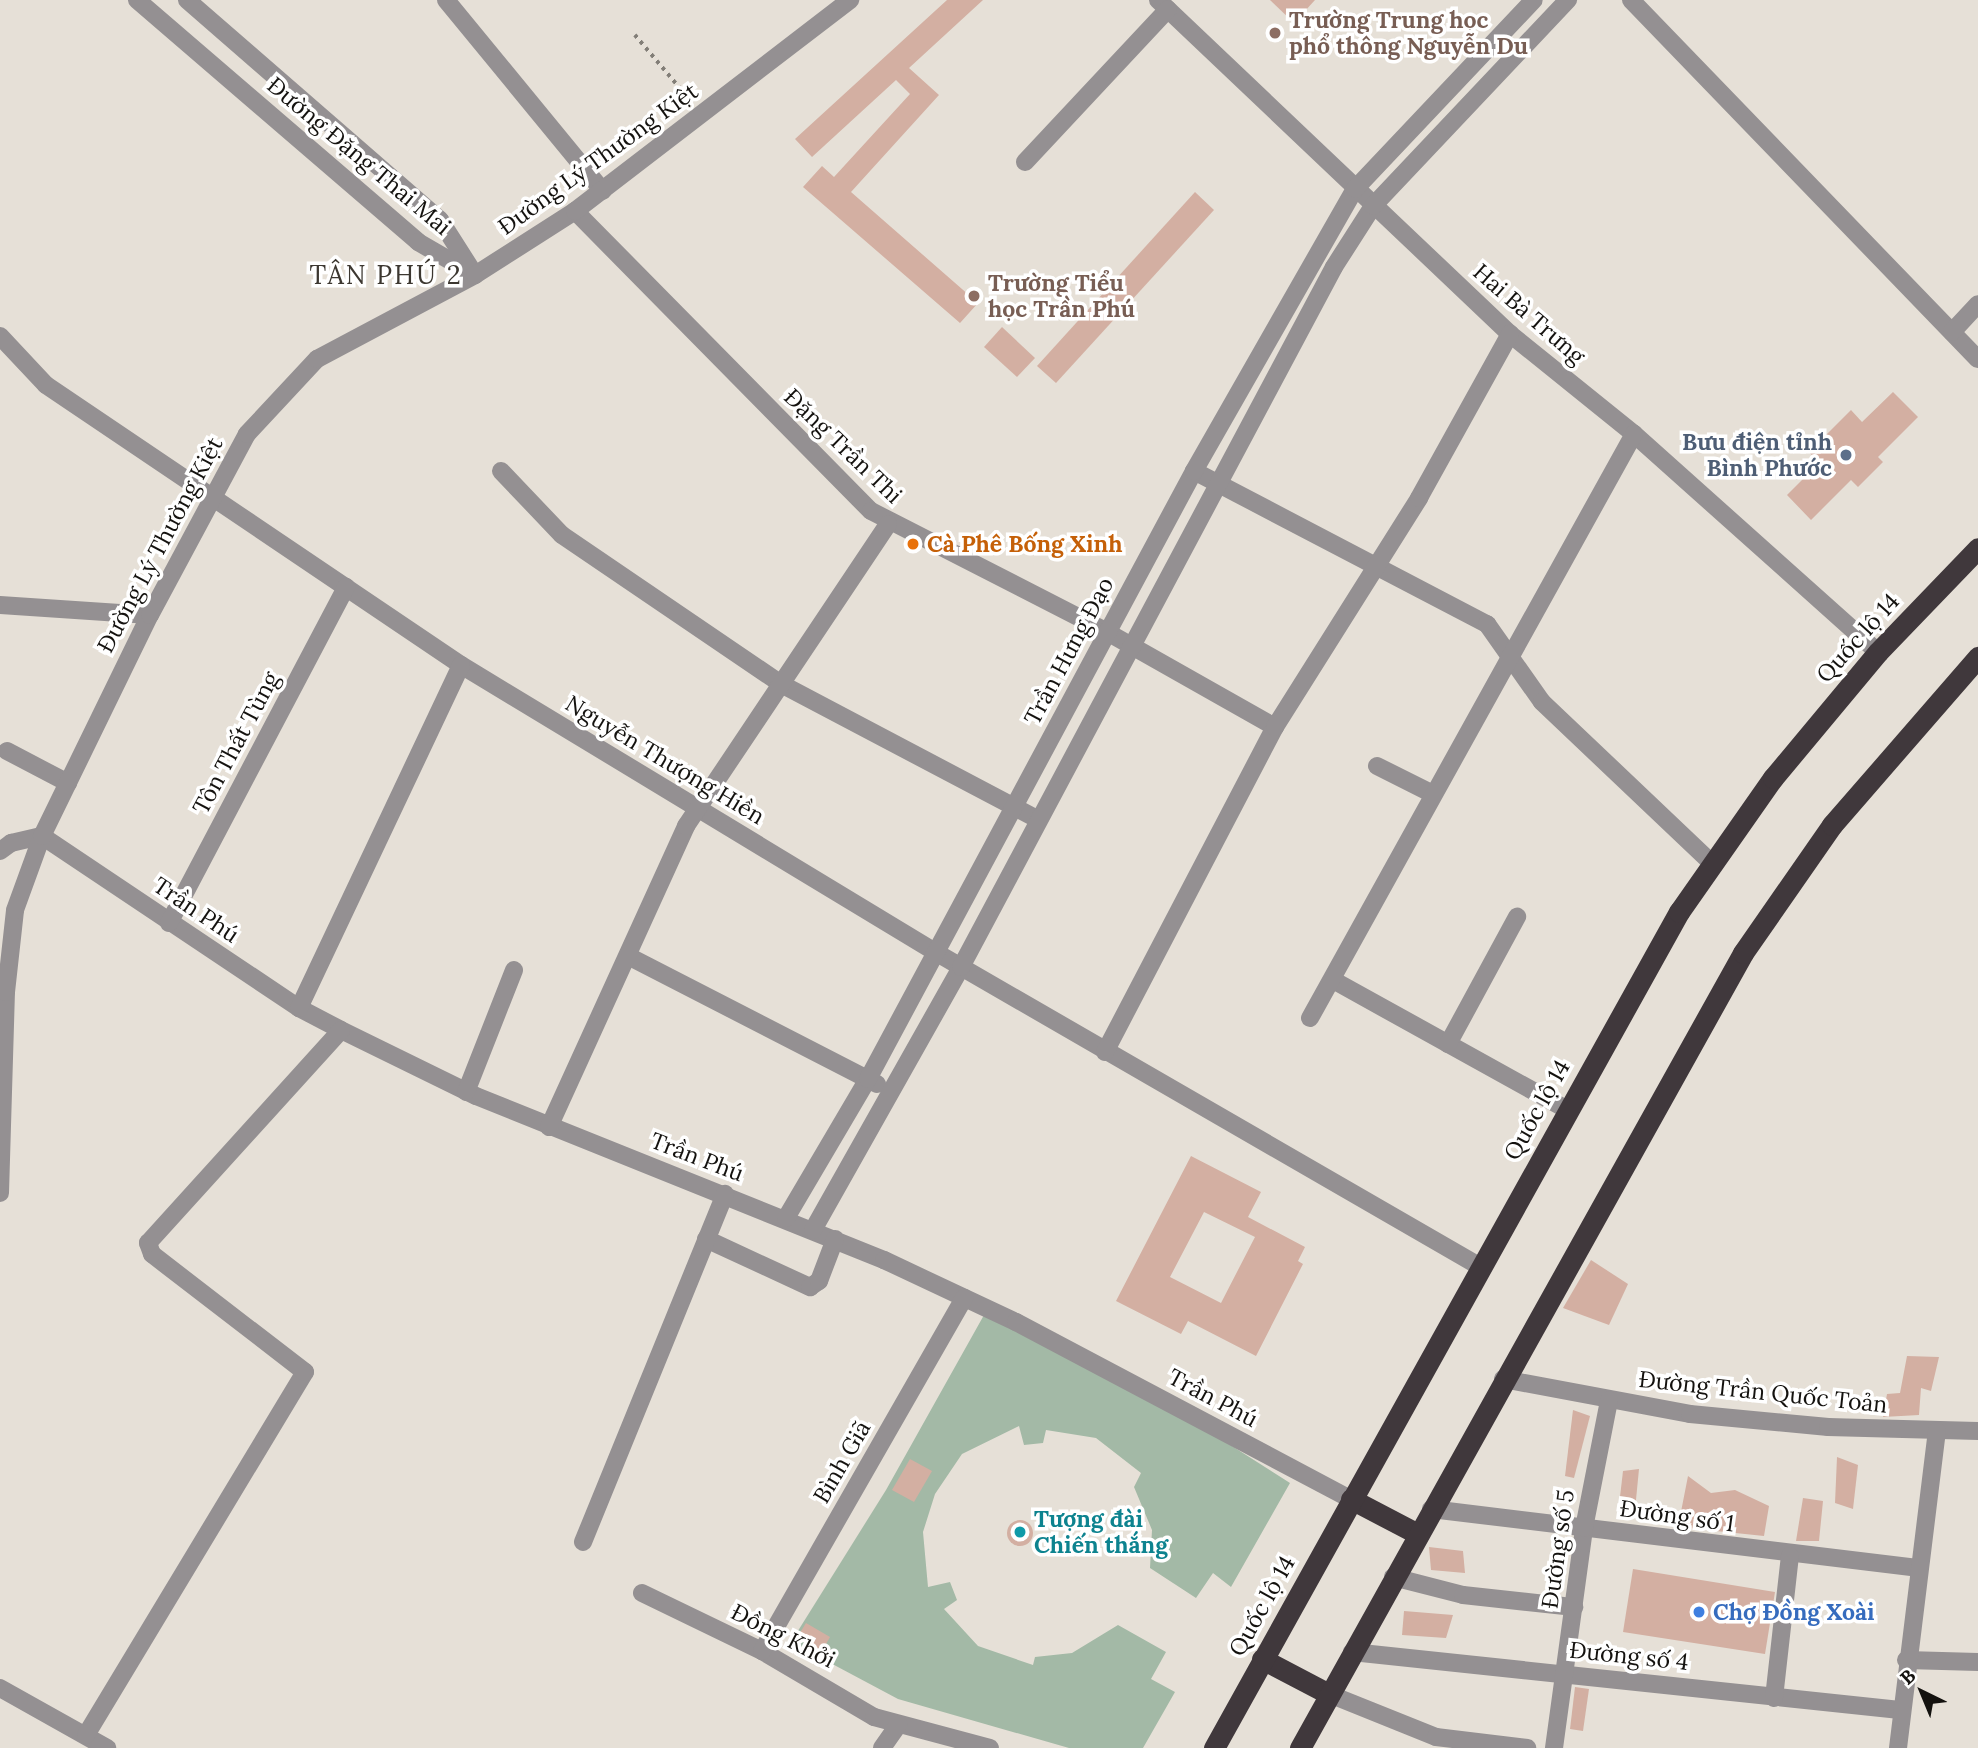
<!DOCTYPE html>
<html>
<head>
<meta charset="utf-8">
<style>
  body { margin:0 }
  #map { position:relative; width:1978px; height:1748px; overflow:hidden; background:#e6e0d7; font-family:Lora,serif }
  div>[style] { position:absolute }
  .green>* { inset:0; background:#a3b9a6 }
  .building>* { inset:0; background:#d3afa2 }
  .round { border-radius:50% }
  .path>* { height:3.5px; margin-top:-1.75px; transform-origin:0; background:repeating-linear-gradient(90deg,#827e77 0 3.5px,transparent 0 8.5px) }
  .minor>* { height:18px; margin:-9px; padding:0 9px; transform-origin:9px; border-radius:9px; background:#949092 }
  .highway>* { height:21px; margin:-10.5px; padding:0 10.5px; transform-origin:10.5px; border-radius:10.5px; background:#40383c }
  .dots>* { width:19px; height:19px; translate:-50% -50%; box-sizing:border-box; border:4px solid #fff; border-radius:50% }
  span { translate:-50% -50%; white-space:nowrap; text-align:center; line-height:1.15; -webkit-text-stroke:7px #fff; paint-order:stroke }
  .education-label { font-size:23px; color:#785e54; font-weight:700 }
  .left { translate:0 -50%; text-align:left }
  .street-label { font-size:23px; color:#14120f }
  .service-label { font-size:23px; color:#4e5e75; font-weight:700 }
  .right { translate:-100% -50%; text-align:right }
  .food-label { font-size:23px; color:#c56008; font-weight:700 }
  .culture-label { font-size:23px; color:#0d838f; font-weight:700 }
  .shop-label { font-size:23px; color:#366cbe; font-weight:700 }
  .quarter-label { font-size:26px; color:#3c3730; letter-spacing:2px }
  .north { position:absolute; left:1887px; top:1657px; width:70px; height:70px; -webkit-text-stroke:5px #fff; paint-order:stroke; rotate:317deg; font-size:19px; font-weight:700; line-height:28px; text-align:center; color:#14120f }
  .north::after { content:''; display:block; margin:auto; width:24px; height:32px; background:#14120f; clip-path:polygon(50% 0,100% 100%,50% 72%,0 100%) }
</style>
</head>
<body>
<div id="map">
  <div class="green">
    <div style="clip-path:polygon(984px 1315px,1210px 1432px,1290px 1483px,1231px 1587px,1213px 1573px,1196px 1598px,1150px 1568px,1152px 1530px,1134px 1487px,1141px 1473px,1096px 1438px,1046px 1430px,1043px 1443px,1024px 1445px,1019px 1426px,962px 1454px,935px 1494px,923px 1532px,928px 1587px,950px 1582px,957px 1600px,944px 1609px,978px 1646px,1033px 1665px,1035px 1657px,1072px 1653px,1118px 1625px,1166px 1652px,1151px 1679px,1175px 1692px,1143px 1748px,1069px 1748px,898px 1699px,791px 1642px,886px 1490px)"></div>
  </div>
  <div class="building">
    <div style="clip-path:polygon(947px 0,983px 0,909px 68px,939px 95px,851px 192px,978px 303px,960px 323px,803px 187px,822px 166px,834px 177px,910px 94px,896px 80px,812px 157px,795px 139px)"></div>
    <div style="clip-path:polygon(1270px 0,1315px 0,1294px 23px)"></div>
    <div style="clip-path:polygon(1195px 192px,1214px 210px,1056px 383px,1037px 366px)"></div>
    <div style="clip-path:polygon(1002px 327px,1035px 358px,1017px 377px,984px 347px)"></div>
    <div style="clip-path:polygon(1893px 392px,1918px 417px,1878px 457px,1883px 462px,1858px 487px,1851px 480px,1811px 520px,1787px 495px,1819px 463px,1809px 452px,1851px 410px,1862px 422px)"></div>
    <div style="clip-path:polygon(evenodd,1191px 1156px,1261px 1192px,1248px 1217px,1305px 1247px,1298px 1261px,1303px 1264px,1256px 1356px,1188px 1321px,1181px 1334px,1116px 1301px,1191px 1156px,1204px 1212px,1255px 1237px,1221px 1303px,1170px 1277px,1204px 1212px)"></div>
    <div style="clip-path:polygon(1591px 1260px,1628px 1284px,1609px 1325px,1563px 1308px)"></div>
    <div style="clip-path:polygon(1907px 1356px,1939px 1357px,1931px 1391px,1921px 1388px,1919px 1415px,1883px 1417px,1887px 1394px,1900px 1393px)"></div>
    <div style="clip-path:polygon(1573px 1410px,1590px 1416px,1574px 1478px,1565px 1476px)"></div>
    <div style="clip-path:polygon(1837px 1457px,1858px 1465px,1853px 1509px,1835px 1503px)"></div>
    <div style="clip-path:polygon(910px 1459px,932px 1471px,914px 1502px,892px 1490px)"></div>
    <div style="clip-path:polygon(1639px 1469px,1635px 1510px,1618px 1514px,1623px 1471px)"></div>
    <div style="clip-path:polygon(1688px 1476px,1711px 1493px,1735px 1490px,1769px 1506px,1764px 1536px,1678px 1527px)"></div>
    <div style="clip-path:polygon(1803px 1498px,1823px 1501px,1819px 1541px,1796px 1541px)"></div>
    <div class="round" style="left:1007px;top:1520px;width:26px;height:26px"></div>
    <div style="clip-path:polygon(1429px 1547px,1463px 1551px,1465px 1573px,1431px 1570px)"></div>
    <div style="clip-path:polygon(1633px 1569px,1775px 1592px,1765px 1654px,1623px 1632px)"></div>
    <div style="clip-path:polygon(1404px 1611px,1453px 1615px,1446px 1638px,1402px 1635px)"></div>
    <div style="clip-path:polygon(806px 1623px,830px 1637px,822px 1651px,798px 1636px)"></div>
    <div style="clip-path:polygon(1575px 1687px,1589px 1689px,1583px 1731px,1570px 1729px)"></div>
  </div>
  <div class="path">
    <div style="left:635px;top:35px;width:85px;rotate:49.8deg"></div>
  </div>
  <div class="minor">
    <div style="left:137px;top:0;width:371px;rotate:40.7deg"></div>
    <div style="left:418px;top:242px;width:66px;rotate:30.1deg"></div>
    <div style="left:187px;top:0;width:335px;rotate:41deg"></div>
    <div style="left:440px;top:220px;width:62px;rotate:57.6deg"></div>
    <div style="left:446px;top:0;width:247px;rotate:50.6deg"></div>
    <div style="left:1158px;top:0;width:485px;rotate:43.5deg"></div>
    <div style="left:1510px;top:334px;width:159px;rotate:38.9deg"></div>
    <div style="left:1634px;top:434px;width:327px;rotate:41.8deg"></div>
    <div style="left:1631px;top:0;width:499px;rotate:46deg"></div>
    <div style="left:1025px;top:162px;width:209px;rotate:-46.9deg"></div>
    <div style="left:575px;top:211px;width:421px;rotate:45.4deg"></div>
    <div style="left:871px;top:511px;width:265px;rotate:27.1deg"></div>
    <div style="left:1107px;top:632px;width:193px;rotate:29.5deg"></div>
    <div style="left:1952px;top:332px;width:38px;rotate:-47deg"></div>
    <div style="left:0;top:336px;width:67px;rotate:46.8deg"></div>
    <div style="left:46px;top:385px;width:501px;rotate:34.01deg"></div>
    <div style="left:461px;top:665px;width:556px;rotate:31.18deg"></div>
    <div style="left:937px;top:953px;width:626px;rotate:30.01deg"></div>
    <div style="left:501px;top:471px;width:88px;rotate:46.4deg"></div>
    <div style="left:562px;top:535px;width:267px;rotate:34.2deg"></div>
    <div style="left:783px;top:685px;width:287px;rotate:27.8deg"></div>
    <div style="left:1194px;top:471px;width:331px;rotate:27.6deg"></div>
    <div style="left:1487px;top:624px;width:95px;rotate:54.8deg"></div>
    <div style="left:1542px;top:702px;width:236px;rotate:43.5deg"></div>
    <div style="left:0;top:605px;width:150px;rotate:3.8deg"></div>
    <div style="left:7px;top:751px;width:69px;rotate:27.7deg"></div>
    <div style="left:1377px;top:766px;width:60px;rotate:26.6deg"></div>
    <div style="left:0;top:851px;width:14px;rotate:-36deg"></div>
    <div style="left:11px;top:843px;width:32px;rotate:-13deg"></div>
    <div style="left:42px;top:836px;width:309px;rotate:33.8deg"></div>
    <div style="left:299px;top:1008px;width:47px;rotate:27.6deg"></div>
    <div style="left:341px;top:1030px;width:150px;rotate:26.1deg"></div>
    <div style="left:476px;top:1096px;width:440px;rotate:21.9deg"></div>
    <div style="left:884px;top:1260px;width:146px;rotate:25.2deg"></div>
    <div style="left:1016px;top:1322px;width:379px;rotate:27.9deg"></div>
    <div style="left:169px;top:923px;width:380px;rotate:-62.2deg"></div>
    <div style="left:628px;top:956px;width:280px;rotate:27.2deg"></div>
    <div style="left:1333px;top:980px;width:266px;rotate:29deg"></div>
    <div style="left:299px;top:1008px;width:379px;rotate:-64.7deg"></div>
    <div style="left:1310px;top:1018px;width:668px;rotate:-60.98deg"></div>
    <div style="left:1448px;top:1044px;width:145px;rotate:-61.5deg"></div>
    <div style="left:1105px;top:1052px;width:367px;rotate:-62.4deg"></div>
    <div style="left:1275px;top:727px;width:271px;rotate:-57.8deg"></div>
    <div style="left:1419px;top:498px;width:188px;rotate:-61deg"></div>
    <div style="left:466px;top:1092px;width:131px;rotate:-68.5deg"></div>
    <div style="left:549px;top:1127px;width:331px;rotate:-65.5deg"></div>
    <div style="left:686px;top:826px;width:363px;rotate:-56.2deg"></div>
    <div style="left:0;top:1193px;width:201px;rotate:-88.3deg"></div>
    <div style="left:6px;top:992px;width:82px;rotate:-83.7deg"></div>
    <div style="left:15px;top:910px;width:79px;rotate:-70deg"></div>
    <div style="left:42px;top:836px;width:246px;rotate:-64deg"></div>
    <div style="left:150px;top:615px;width:205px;rotate:-61.8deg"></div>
    <div style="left:247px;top:434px;width:103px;rotate:-47deg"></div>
    <div style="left:317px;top:359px;width:179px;rotate:-28deg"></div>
    <div style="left:475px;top:275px;width:119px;rotate:-32.6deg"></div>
    <div style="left:575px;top:211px;width:347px;rotate:-37.5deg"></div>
    <div style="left:786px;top:1218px;width:161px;rotate:-59.5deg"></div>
    <div style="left:868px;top:1079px;width:690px;rotate:-61.8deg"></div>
    <div style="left:1194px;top:471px;width:325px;rotate:-60.3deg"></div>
    <div style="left:1355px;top:189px;width:260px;rotate:-46.6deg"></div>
    <div style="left:813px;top:1230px;width:302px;rotate:-60.6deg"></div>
    <div style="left:961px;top:967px;width:793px;rotate:-61.95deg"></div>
    <div style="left:1334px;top:267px;width:72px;rotate:-57.4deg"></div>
    <div style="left:1373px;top:206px;width:284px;rotate:-46.6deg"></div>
    <div style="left:706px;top:1239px;width:115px;rotate:24.8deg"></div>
    <div style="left:810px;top:1287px;width:11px;rotate:-34deg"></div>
    <div style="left:819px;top:1281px;width:45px;rotate:-69.1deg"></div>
    <div style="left:1503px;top:1379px;width:190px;rotate:10.6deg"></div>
    <div style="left:1690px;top:1414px;width:139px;rotate:5.4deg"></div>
    <div style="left:1828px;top:1427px;width:150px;rotate:1.5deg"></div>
    <div style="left:1431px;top:1509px;width:490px;rotate:6.9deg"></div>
    <div style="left:583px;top:1542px;width:376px;rotate:-67.8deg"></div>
    <div style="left:1393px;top:1577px;width:72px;rotate:14.4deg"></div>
    <div style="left:1463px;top:1595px;width:112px;rotate:6.2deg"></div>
    <div style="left:642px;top:1593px;width:133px;rotate:25.8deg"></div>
    <div style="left:762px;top:1651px;width:130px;rotate:30.5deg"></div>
    <div style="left:874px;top:1717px;width:120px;rotate:15deg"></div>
    <div style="left:762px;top:1651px;width:407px;rotate:-60.2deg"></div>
    <div style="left:1352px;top:1652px;width:551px;rotate:6.04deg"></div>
    <div style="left:1906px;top:1660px;width:72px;rotate:1.6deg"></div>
    <div style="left:0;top:1688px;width:123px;rotate:29.3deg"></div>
    <div style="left:1329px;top:1694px;width:115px;rotate:21.9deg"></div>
    <div style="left:1436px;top:1737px;width:92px;rotate:6.9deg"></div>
    <div style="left:1774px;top:1698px;width:143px;rotate:-83.6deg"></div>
    <div style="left:86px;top:1735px;width:424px;rotate:-58.9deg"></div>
    <div style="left:305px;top:1372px;width:193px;rotate:-142.4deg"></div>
    <div style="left:152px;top:1254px;width:12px;rotate:-110deg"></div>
    <div style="left:148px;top:1243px;width:287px;rotate:-47.8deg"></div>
    <div style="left:882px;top:1748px;width:29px;rotate:-55deg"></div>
    <div style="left:1554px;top:1748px;width:222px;rotate:-82.2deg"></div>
    <div style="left:1584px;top:1528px;width:130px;rotate:-78.9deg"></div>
    <div style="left:1898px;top:1748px;width:319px;rotate:-83deg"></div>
  </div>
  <div class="highway">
    <div style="left:1351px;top:1499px;width:76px;rotate:27.6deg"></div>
    <div style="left:1262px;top:1659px;width:76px;rotate:27.6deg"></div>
    <div style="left:1214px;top:1748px;width:957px;rotate:-60.92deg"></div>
    <div style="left:1679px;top:912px;width:164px;rotate:-55deg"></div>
    <div style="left:1773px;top:778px;width:164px;rotate:-50.2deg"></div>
    <div style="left:1878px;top:652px;width:144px;rotate:-46.1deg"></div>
    <div style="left:1300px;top:1748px;width:910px;rotate:-60.87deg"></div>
    <div style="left:1743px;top:953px;width:156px;rotate:-55.2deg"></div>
    <div style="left:1832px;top:825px;width:223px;rotate:-49deg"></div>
  </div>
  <div class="dots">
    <div style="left:1275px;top:33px;background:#8d6e63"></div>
    <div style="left:974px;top:296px;background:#8d6e63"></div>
    <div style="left:1846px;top:455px;background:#5c6f8a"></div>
    <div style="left:913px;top:544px;background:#e8710a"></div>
    <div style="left:1020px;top:1532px;background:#0f9aa8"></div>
    <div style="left:1699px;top:1612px;background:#3f7fe0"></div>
  </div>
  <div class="education-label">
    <span class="left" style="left:1289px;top:33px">Trường Trung học<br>phổ thông Nguyễn Du</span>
    <span class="left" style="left:988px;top:296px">Trường Tiểu<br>học Trần Phú</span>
  </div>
  <div class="street-label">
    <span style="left:359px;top:156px;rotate:40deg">Đường Đặng Thai Mai</span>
    <span style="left:598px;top:159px;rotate:-36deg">Đường Lý Thường Kiệt</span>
    <span style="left:1529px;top:314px;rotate:41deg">Hai Bà Trưng</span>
    <span style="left:843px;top:446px;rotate:44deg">Đặng Trần Thi</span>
    <span style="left:160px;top:545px;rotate:-62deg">Đường Lý Thường Kiệt</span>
    <span style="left:1858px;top:638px;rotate:-48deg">Quốc lộ 14</span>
    <span style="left:1069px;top:651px;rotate:-62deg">Trần Hưng Đạo</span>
    <span style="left:236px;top:743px;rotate:-62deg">Tôn Thất Tùng</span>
    <span style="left:665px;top:760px;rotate:31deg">Nguyễn Thượng Hiền</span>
    <span style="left:196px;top:910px;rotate:34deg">Trần Phú</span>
    <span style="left:1537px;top:1110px;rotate:-61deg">Quốc lộ 14</span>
    <span style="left:697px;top:1157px;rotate:21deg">Trần Phú</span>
    <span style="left:1763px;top:1392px;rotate:6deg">Đường Trần Quốc Toản</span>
    <span style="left:1213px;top:1398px;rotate:28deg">Trần Phú</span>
    <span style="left:842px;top:1462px;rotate:-60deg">Bình Giã</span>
    <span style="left:1677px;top:1516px;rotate:8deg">Đường số 1</span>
    <span style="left:1558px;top:1549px;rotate:-82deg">Đường số 5</span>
    <span style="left:1262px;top:1606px;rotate:-61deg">Quốc lộ 14</span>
    <span style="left:783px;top:1636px;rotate:27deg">Đồng Khởi</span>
    <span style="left:1629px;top:1656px;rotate:6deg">Đường số 4</span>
  </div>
  <div class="service-label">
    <span class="right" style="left:1832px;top:455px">Bưu điện tỉnh<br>Bình Phước</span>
  </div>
  <div class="food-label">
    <span class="left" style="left:927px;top:544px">Cà Phê Bống Xinh</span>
  </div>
  <div class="culture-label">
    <span class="left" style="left:1034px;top:1532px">Tượng đài<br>Chiến thắng</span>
  </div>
  <div class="shop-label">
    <span class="left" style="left:1713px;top:1612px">Chợ Đồng Xoài</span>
  </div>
  <div class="quarter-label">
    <span style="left:386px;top:275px">TÂN PHÚ 2</span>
  </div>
  <div class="north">B</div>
</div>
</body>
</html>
